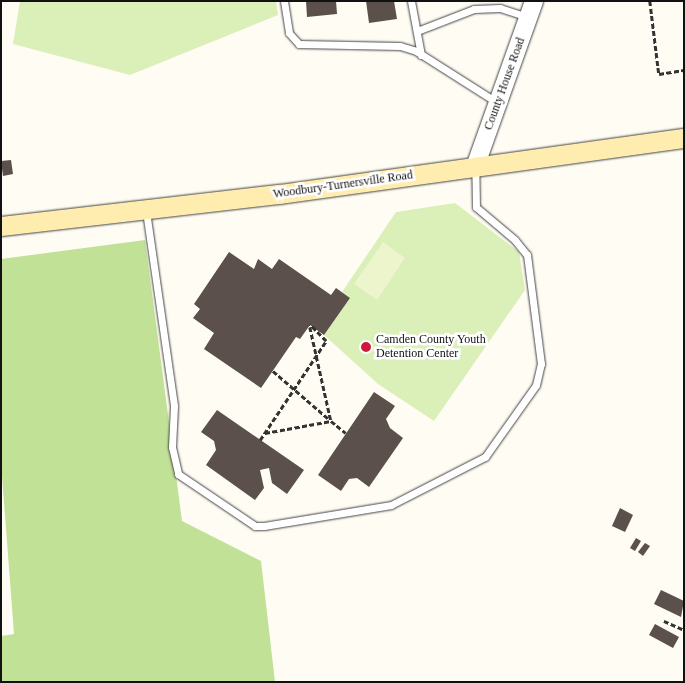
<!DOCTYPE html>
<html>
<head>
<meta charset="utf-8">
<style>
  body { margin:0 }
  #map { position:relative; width:685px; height:683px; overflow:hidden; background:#fffcf4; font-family:"Times New Roman",serif }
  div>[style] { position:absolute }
  .green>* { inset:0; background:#dbefb9 }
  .forest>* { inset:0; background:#c1e196 }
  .pitch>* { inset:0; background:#ecf5cc }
  .building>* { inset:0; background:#5b504c }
  .path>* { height:2.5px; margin-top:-1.25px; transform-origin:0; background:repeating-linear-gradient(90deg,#333 0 5px,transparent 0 7.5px) }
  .roads { filter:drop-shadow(0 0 1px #444) drop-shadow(0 0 1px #444) }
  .service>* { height:7px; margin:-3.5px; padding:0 3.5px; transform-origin:3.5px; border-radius:3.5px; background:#fff }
  .tertiary>* { height:18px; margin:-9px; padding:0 9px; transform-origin:9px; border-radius:9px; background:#fff }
  .secondary>* { height:19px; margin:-9.5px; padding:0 9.5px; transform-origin:9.5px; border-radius:9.5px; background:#ffecaf }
  .dots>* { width:14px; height:14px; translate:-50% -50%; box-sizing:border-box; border:2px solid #fff; border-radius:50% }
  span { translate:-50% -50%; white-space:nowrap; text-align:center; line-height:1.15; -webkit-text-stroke:5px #fff; paint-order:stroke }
  .street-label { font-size:12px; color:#111 }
  .poi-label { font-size:12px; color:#111 }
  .left { translate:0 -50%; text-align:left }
  .frame { position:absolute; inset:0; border:2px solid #111; pointer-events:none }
</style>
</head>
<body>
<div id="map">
  <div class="green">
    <div style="clip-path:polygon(20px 1px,276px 1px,278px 15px,130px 75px,13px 44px)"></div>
    <div style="clip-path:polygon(455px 203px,519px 252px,525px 290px,434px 421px,378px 384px,324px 335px,350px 298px,342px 292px,396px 212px)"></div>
  </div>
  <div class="forest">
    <div style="clip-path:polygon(145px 240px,182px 521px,261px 561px,275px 682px,1px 682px,1px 636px,14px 634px,1px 463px,1px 259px)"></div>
  </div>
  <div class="pitch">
    <div style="clip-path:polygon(383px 242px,405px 258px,377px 300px,354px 284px)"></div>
  </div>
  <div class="building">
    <div style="clip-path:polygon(306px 1px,336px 1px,337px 14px,307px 17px)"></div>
    <div style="clip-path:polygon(366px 1px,394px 1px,397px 19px,369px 23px)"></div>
    <div style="clip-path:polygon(11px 160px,13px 174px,3px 176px,1px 161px)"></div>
    <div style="clip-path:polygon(229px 252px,254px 269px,258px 259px,272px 269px,279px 259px,331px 295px,336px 288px,350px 298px,324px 335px,310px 325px,300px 339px,296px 337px,261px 388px,204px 349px,214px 333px,193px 318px,200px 309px,194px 304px)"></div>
    <div style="clip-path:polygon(374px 392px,395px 406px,386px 419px,390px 428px,403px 438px,369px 487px,357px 478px,349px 479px,341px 491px,318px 475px)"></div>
    <div style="clip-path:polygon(217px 410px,304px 470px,287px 494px,272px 483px,269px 468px,260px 470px,264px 488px,255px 500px,206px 465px,216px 450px,214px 441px,201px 432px)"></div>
    <div style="clip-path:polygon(620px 508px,633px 515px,625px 532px,612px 526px)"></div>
    <div style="clip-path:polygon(636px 538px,641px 541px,635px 551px,630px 548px)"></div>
    <div style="clip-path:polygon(645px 543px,650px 546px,643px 556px,638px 552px)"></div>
    <div style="clip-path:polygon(661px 590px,684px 601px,681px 617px,654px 604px)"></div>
    <div style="clip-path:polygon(655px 624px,679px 637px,673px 648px,649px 635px)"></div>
  </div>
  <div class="path">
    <div style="left:650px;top:1px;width:74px;rotate:83deg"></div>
    <div style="left:659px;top:74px;width:25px;rotate:-9deg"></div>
    <div style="left:310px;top:327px;width:96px;rotate:77.4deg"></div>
    <div style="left:331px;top:421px;width:19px;rotate:39deg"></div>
    <div style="left:273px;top:371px;width:75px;rotate:40.7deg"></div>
    <div style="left:265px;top:433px;width:67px;rotate:-10.3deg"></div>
    <div style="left:260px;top:440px;width:119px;rotate:-56.3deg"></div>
    <div style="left:326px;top:341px;width:23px;rotate:-135deg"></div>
    <div style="left:664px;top:621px;width:22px;rotate:24deg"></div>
  </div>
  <div class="roads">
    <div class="service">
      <div style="left:284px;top:1px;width:32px;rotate:81deg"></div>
      <div style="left:289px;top:33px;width:15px;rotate:48deg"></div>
      <div style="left:299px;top:44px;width:101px;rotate:1.1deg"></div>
      <div style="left:400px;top:46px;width:17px;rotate:17deg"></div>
      <div style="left:416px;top:51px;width:97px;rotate:32.4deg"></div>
      <div style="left:411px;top:1px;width:55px;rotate:79.5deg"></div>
      <div style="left:417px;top:31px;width:61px;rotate:-21.1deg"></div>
      <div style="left:474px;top:9px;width:26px;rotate:-2deg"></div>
      <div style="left:500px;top:8px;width:29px;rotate:18deg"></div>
      <div style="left:146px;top:211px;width:197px;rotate:81.8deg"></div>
      <div style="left:174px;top:406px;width:41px;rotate:92.8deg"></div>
      <div style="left:172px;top:447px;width:28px;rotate:77deg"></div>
      <div style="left:178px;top:474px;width:93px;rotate:34deg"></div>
      <div style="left:255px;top:526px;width:9px"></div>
      <div style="left:264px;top:526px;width:129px;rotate:-9.4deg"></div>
      <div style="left:391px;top:505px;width:106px;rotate:-27.1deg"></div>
      <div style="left:485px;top:457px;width:88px;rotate:-54.7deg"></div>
      <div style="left:536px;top:385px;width:22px;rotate:-77deg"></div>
      <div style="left:541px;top:364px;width:110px;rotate:-97.3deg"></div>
      <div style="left:527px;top:255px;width:19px;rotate:-129deg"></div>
      <div style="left:515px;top:240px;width:51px;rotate:-139.8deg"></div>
      <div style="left:476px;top:207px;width:39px;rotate:-91deg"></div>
    </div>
    <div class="tertiary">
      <div style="left:475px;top:167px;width:176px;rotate:-70.4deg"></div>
    </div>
    <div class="secondary">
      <div style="left:1px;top:226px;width:280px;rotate:-6.6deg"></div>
      <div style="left:279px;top:194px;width:409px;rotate:-7.9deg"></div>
    </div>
  </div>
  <div class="dots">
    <div style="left:366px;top:347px;background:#d01939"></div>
  </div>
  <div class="street-label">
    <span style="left:505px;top:84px;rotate:-70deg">County House Road</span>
    <span style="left:343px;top:185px;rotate:-8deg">Woodbury-Turnersville Road</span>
  </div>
  <div class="poi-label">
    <span class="left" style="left:376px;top:347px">Camden County Youth<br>Detention Center</span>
  </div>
  <div class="frame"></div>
</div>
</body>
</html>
